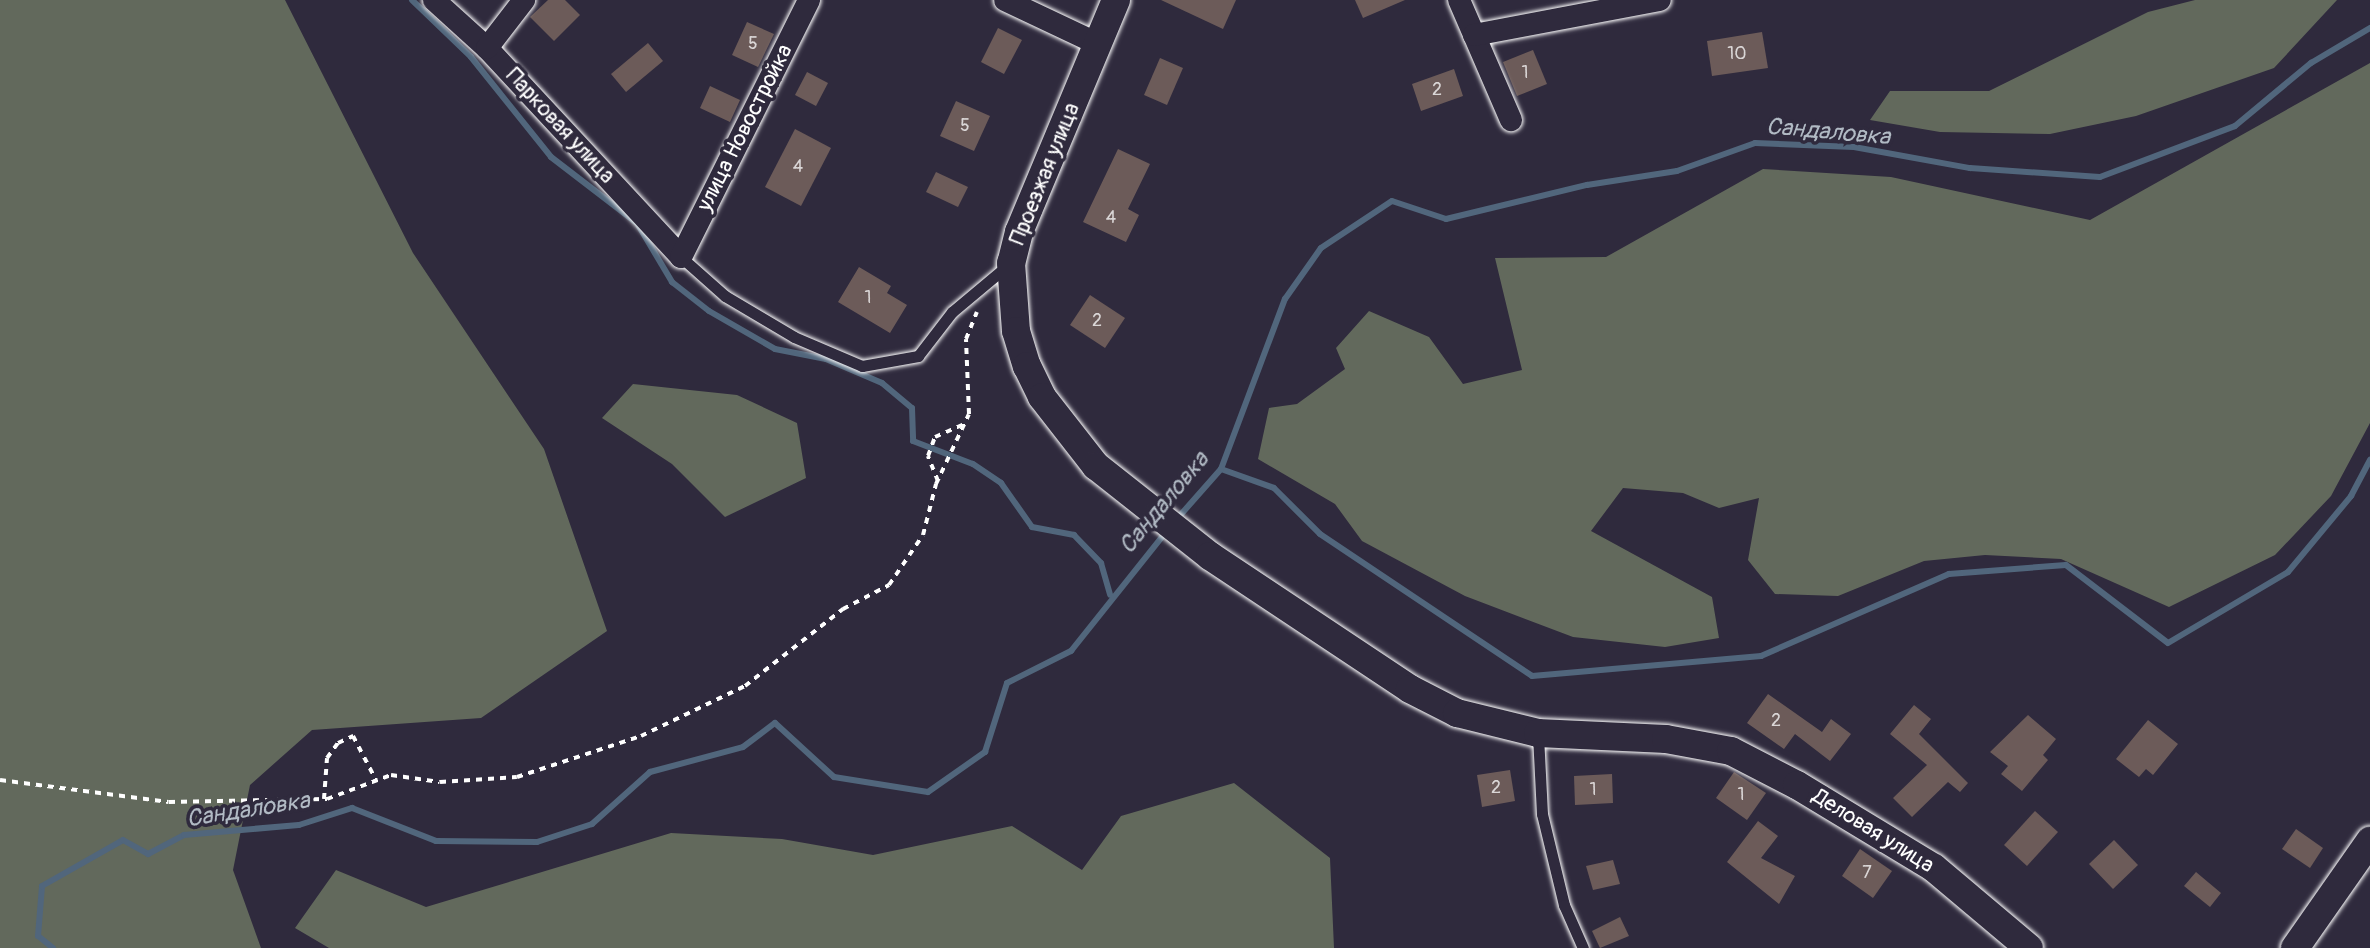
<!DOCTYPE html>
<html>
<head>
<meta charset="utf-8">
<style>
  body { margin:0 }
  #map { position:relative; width:2370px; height:948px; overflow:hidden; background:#2f2a3d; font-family:Pangolin,sans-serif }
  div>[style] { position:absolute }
  .green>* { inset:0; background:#62695c }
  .stream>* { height:6px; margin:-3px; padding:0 3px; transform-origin:3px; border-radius:3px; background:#51667c }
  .building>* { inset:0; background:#6c5b59 }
  .path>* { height:4px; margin-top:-2px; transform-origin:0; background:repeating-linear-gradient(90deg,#fff 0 6px,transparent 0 12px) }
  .roads { filter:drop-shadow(0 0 2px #fff) drop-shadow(0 0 2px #fff) }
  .service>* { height:11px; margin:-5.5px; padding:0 5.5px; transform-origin:5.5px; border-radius:5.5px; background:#2f2a3d }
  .minor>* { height:22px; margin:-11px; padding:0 11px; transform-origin:11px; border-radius:11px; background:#2f2a3d }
  .tertiary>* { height:28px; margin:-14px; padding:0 14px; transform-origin:14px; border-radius:14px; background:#2f2a3d }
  span { translate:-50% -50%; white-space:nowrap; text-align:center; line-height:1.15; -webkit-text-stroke:7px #2f2a3d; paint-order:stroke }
  .number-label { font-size:18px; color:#dad6d6 }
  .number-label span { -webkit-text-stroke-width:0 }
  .street-label { font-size:22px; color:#fff }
  .water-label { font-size:24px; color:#b1bac4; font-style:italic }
</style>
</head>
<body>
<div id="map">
  <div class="green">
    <div style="clip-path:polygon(0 0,285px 0,413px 253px,544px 449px,607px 631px,481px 718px,312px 730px,250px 785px,233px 870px,261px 948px,0 948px)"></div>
    <div style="clip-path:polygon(2195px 0,2337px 0,2274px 68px,2136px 116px,2050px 134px,1940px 132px,1870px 120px,1890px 91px,1989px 91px,2148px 12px)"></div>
    <div style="clip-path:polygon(2370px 63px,2370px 423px,2331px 496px,2275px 555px,2169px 607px,2061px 559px,1985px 555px,1924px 561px,1838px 596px,1775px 594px,1748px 560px,1759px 498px,1719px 508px,1683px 493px,1623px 488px,1591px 531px,1712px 597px,1719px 638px,1665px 647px,1573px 637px,1465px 596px,1362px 541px,1335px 504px,1258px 459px,1269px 408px,1297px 404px,1345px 369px,1336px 348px,1369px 311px,1429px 337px,1463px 384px,1522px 370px,1495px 258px,1606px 257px,1763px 169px,1891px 177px,2090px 220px)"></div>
    <div style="clip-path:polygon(633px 384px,737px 395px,797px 423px,806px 478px,725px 517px,672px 464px,602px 418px)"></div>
    <div style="clip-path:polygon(1234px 783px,1330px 858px,1334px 948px,329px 948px,295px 928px,336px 870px,426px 907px,671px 833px,782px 839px,873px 855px,1012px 826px,1082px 870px,1121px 816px)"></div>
  </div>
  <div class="stream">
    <div style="left:412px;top:0;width:82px;rotate:44deg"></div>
    <div style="left:471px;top:57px;width:128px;rotate:51.3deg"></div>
    <div style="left:551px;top:157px;width:108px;rotate:37.5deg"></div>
    <div style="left:637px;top:223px;width:69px;rotate:59.3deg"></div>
    <div style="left:672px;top:282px;width:47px;rotate:38.1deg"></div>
    <div style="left:709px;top:311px;width:76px;rotate:29.9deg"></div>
    <div style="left:775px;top:349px;width:52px;rotate:11.1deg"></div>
    <div style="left:826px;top:359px;width:61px;rotate:23.2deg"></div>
    <div style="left:882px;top:383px;width:39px;rotate:40deg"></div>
    <div style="left:912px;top:408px;width:33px;rotate:88deg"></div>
    <div style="left:913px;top:441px;width:64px;rotate:21deg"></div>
    <div style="left:973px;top:464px;width:34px;rotate:34deg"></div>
    <div style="left:1001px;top:483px;width:54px;rotate:54.8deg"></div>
    <div style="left:1032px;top:527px;width:43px;rotate:10.8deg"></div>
    <div style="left:1074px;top:535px;width:39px;rotate:46deg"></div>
    <div style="left:1101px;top:563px;width:33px;rotate:74deg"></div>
    <div style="left:1221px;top:469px;width:56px;rotate:19.7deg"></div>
    <div style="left:1274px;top:488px;width:65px;rotate:45deg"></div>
    <div style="left:1320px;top:534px;width:255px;rotate:33.8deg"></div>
    <div style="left:1532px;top:676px;width:230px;rotate:-5deg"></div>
    <div style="left:1761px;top:656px;width:205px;rotate:-23.6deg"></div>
    <div style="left:1949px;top:574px;width:117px;rotate:-4.4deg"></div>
    <div style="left:2066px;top:565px;width:128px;rotate:37.4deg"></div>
    <div style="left:2168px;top:643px;width:139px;rotate:-30.6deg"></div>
    <div style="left:2288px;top:572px;width:99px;rotate:-50.3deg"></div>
    <div style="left:2351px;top:496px;width:41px;rotate:-62.2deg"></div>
    <div style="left:1176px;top:520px;width:68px;rotate:-48.6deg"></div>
    <div style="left:1221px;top:469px;width:182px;rotate:-69.4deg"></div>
    <div style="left:1285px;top:299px;width:62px;rotate:-54.8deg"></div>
    <div style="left:1321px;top:248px;width:85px;rotate:-33.5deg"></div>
    <div style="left:1392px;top:201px;width:57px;rotate:18.4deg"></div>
    <div style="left:1446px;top:219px;width:145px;rotate:-13.6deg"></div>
    <div style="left:1587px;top:185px;width:91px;rotate:-8.8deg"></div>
    <div style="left:1677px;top:171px;width:83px;rotate:-19.7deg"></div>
    <div style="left:1755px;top:143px;width:99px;rotate:2.3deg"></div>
    <div style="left:1854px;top:147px;width:118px;rotate:10.3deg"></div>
    <div style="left:1970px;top:168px;width:130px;rotate:4deg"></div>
    <div style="left:2100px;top:177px;width:144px;rotate:-20.7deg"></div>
    <div style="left:2235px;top:126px;width:99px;rotate:-39.7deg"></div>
    <div style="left:2311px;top:63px;width:69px;rotate:-30.7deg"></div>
    <div style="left:53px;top:948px;width:19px;rotate:-141deg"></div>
    <div style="left:38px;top:936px;width:50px;rotate:-85.4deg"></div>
    <div style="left:42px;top:886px;width:93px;rotate:-29.6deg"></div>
    <div style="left:123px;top:840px;width:29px;rotate:29deg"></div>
    <div style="left:148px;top:854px;width:41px;rotate:-27.8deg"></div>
    <div style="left:184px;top:835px;width:115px;rotate:-5deg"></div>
    <div style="left:299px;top:825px;width:56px;rotate:-17.8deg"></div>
    <div style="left:352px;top:808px;width:90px;rotate:21.4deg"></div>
    <div style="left:436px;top:841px;width:101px;rotate:0.6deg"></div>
    <div style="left:537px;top:842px;width:58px;rotate:-18.1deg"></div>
    <div style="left:592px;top:824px;width:78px;rotate:-41.9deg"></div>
    <div style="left:650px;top:772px;width:96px;rotate:-15deg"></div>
    <div style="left:743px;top:747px;width:40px;rotate:-37deg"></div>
    <div style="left:775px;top:723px;width:80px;rotate:42.5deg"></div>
    <div style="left:834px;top:777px;width:95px;rotate:9.1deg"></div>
    <div style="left:928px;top:792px;width:70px;rotate:-35.1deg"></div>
    <div style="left:985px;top:752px;width:72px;rotate:-72.3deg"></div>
    <div style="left:1007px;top:683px;width:72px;rotate:-26.6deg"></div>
    <div style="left:1071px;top:651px;width:152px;rotate:-51.4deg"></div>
  </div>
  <div class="building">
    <div style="clip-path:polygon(548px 0,565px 0,580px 15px,554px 41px,530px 17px)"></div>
    <div style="clip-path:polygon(1161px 0,1236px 0,1223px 29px)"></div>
    <div style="clip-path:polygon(1355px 0,1405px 0,1363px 18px)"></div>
    <div style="clip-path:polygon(747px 22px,774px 34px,758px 67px,732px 55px)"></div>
    <div style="clip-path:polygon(998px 28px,1022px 40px,1004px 74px,981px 62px)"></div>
    <div style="clip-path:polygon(1762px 32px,1768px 68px,1712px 76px,1707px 41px)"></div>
    <div style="clip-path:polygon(648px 43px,663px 61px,626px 92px,611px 74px)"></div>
    <div style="clip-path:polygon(1533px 50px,1547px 84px,1517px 96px,1503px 62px)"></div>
    <div style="clip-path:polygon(1160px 58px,1183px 68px,1167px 105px,1144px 95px)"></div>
    <div style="clip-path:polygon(1454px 69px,1463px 96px,1421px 111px,1412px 84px)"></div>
    <div style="clip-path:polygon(807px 72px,828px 83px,816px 106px,795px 95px)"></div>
    <div style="clip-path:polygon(710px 86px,740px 100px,730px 122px,700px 108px)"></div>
    <div style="clip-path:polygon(956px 101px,990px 116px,974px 151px,940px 136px)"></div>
    <div style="clip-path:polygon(795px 129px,831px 148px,801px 206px,765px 187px)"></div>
    <div style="clip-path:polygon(1118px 149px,1150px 164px,1128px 209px,1139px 215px,1126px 242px,1083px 222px)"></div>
    <div style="clip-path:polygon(936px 172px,968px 187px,958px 207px,926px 192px)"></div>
    <div style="clip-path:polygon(859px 267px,891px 286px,887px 293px,907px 305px,890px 333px,838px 302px)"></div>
    <div style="clip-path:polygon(1090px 295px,1125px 318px,1105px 348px,1070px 325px)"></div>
    <div style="clip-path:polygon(1768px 694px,1822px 732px,1831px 719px,1851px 734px,1830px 761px,1795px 734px,1784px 749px,1747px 723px)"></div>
    <div style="clip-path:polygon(1914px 705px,1931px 719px,1919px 734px,1968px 783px,1960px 792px,1948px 782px,1912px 817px,1893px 798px,1927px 765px,1890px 734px)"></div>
    <div style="clip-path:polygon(2028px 715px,2056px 739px,2043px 755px,2048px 760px,2022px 791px,2001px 774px,2008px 766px,1990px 752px)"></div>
    <div style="clip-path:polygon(2148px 720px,2178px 744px,2153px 775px,2146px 769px,2139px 777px,2116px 759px)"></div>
    <div style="clip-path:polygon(1510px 770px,1515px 801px,1482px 807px,1477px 775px)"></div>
    <div style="clip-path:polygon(1734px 772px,1766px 793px,1747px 820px,1716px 798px)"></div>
    <div style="clip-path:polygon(1612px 774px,1613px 803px,1575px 805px,1574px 776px)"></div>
    <div style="clip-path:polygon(2035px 811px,2058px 832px,2027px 866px,2004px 845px)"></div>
    <div style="clip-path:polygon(1758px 821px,1778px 836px,1761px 858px,1795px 876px,1779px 904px,1727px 862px)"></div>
    <div style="clip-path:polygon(2296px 829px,2323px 848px,2310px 868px,2282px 849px)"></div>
    <div style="clip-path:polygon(2114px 840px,2138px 865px,2113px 889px,2089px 864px)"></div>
    <div style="clip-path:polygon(1860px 849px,1892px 871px,1873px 898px,1842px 876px)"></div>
    <div style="clip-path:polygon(1613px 860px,1620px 884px,1593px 890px,1586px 866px)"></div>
    <div style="clip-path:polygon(2196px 872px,2221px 893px,2210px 907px,2184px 886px)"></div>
    <div style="clip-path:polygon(1620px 917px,1629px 936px,1600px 948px,1592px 931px)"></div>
  </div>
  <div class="path">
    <div style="left:938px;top:481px;width:27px;rotate:-112deg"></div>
    <div style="left:928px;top:456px;width:20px;rotate:-70deg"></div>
    <div style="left:935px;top:437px;width:32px;rotate:-24deg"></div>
    <div style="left:0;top:780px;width:170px;rotate:7.4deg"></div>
    <div style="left:169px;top:802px;width:158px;rotate:-1.1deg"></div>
    <div style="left:327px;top:799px;width:68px;rotate:-20.6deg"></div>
    <div style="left:391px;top:775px;width:49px;rotate:8.1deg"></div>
    <div style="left:440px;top:782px;width:77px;rotate:-3.7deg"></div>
    <div style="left:517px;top:777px;width:131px;rotate:-18.3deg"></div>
    <div style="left:641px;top:736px;width:115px;rotate:-25.7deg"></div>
    <div style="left:745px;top:686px;width:125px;rotate:-38.2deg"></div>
    <div style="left:843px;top:609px;width:52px;rotate:-27.6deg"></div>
    <div style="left:889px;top:585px;width:60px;rotate:-55.8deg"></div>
    <div style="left:923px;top:535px;width:53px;rotate:-75.7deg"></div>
    <div style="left:936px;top:484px;width:77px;rotate:-64.8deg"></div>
    <div style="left:969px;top:414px;width:75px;rotate:-92.3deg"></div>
    <div style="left:966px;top:339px;width:29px;rotate:-68deg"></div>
    <div style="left:324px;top:799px;width:41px;rotate:-85.8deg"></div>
    <div style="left:327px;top:758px;width:19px;rotate:-54deg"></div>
    <div style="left:338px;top:743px;width:17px;rotate:-25deg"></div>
    <div style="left:353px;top:736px;width:50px;rotate:62.4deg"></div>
  </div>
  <div class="roads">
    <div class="service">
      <div style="left:681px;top:257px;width:59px;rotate:41.6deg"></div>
      <div style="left:725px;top:296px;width:80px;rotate:30.7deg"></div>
      <div style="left:794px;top:337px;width:74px;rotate:23.1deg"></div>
      <div style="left:862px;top:366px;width:57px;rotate:-10.1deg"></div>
      <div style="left:918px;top:356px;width:56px;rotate:-52.3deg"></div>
      <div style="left:952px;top:312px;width:72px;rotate:-39.9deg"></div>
      <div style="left:1538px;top:735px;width:79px;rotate:87.1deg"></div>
      <div style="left:1542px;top:814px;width:94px;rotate:76.4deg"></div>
      <div style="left:1564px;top:905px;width:47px;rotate:66.2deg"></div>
    </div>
    <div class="minor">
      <div style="left:434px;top:0;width:72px;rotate:42.2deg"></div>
      <div style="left:487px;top:48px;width:285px;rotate:47.1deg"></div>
      <div style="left:681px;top:257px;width:287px;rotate:-63.5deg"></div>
      <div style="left:1005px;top:0;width:103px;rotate:25.3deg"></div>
      <div style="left:1459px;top:0;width:131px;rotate:66.6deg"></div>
      <div style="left:1474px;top:35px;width:189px;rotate:-10.7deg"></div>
      <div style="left:487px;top:48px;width:61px;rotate:-52.4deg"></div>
    </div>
    <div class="tertiary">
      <div style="left:1116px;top:0;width:251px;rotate:112.7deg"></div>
      <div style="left:1019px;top:232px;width:32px;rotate:104deg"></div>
      <div style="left:1011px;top:263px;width:68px;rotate:85.8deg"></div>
      <div style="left:1016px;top:331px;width:37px;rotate:73deg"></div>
      <div style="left:1027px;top:366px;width:34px;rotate:64deg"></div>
      <div style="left:1042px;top:397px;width:88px;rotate:52deg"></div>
      <div style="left:1096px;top:466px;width:145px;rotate:38.3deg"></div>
      <div style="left:1210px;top:556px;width:240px;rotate:33.6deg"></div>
      <div style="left:1410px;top:689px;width:53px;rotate:27.1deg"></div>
      <div style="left:1457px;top:713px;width:83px;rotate:13.9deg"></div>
      <div style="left:1538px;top:733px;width:128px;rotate:2.7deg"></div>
      <div style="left:1666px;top:739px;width:66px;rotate:10.5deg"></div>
      <div style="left:1731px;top:751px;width:74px;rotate:27.3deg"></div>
      <div style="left:1797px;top:785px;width:160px;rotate:31.2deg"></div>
      <div style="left:1934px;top:868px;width:124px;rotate:40.1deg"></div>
      <div style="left:2295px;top:948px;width:131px;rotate:-55deg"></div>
    </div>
  </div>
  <div class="number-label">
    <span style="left:753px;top:44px">5</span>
    <span style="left:1737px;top:54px">10</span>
    <span style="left:1525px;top:73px">1</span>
    <span style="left:1437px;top:90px">2</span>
    <span style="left:965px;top:126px">5</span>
    <span style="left:798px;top:167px">4</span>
    <span style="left:1111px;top:218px">4</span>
    <span style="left:868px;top:298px">1</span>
    <span style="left:1097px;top:321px">2</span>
    <span style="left:1776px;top:721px">2</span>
    <span style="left:1496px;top:788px">2</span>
    <span style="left:1593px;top:790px">1</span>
    <span style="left:1741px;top:795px">1</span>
    <span style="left:1867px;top:873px">7</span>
  </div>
  <div class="street-label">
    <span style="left:560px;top:126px;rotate:47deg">Парковая улица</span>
    <span style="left:745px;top:128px;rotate:-63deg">улица Новостройка</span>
    <span style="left:1045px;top:174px;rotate:-68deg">Проезжая улица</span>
    <span style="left:1873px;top:831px;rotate:32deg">Деловая улица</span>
  </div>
  <div class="water-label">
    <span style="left:1828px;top:132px;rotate:5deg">Сандаловка</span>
    <span style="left:1164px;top:503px;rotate:-50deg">Сандаловка</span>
    <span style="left:248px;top:810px;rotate:-9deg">Сандаловка</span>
  </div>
</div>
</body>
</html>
